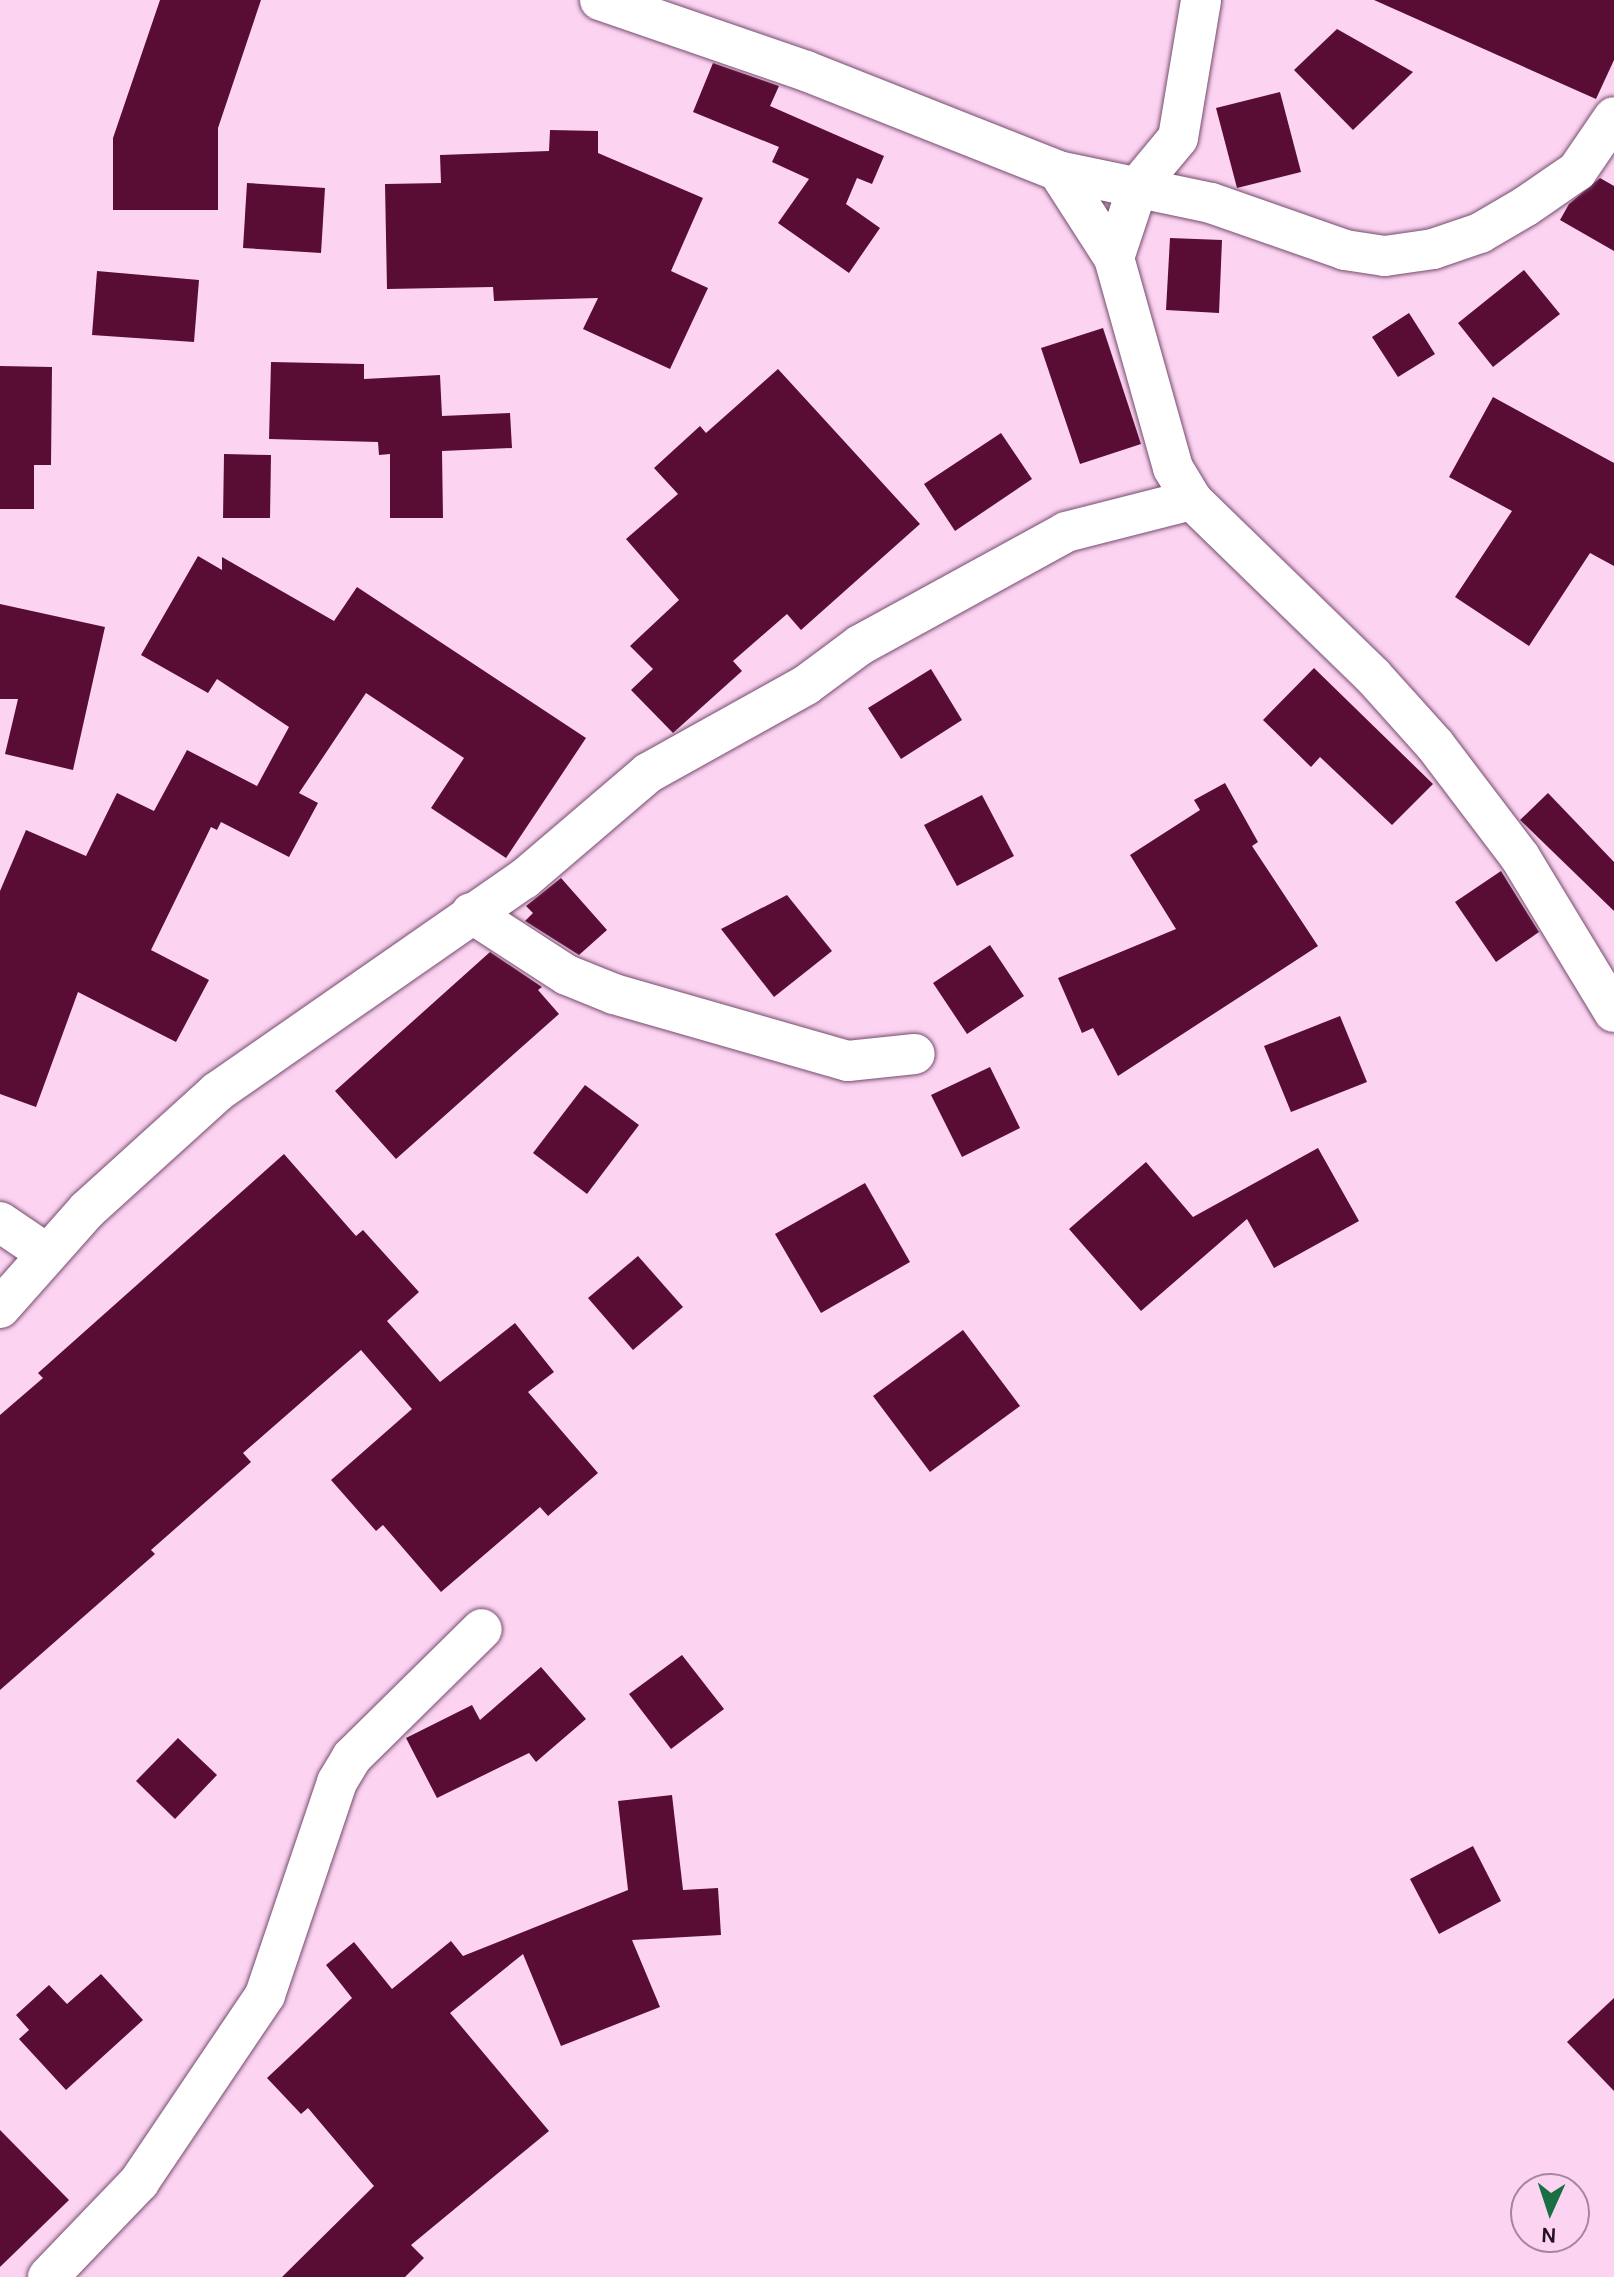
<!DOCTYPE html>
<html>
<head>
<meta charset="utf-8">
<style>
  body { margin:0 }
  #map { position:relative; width:1614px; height:2277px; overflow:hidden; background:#fcd4f2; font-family:Karla,sans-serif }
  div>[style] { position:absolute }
  .building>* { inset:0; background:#590c34 }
  .roads { filter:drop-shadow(0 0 2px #764c6d) drop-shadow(0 0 2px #764c6d) }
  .minor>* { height:40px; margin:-20px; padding:0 20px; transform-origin:20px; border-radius:20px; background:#fff }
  span { translate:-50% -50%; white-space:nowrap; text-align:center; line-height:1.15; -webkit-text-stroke:8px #fcd4f2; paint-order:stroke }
  .north { position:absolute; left:1510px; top:2173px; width:80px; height:80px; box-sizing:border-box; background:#fcd4f2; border:2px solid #a5869e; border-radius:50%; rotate:183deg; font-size:22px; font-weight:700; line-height:32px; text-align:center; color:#22111f }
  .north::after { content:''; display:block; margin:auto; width:28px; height:36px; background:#1a6f42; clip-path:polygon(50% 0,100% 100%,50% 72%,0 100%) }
</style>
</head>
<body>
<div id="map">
  <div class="building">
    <div style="clip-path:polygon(160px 0,261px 0,218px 128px,218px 210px,113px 210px,113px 138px)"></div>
    <div style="clip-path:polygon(1374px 0,1614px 0,1614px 60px,1596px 99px)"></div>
    <div style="clip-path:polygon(1337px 29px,1413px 72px,1353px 130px,1294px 70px)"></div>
    <div style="clip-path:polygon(713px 63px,779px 86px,770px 106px,884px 156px,872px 184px,857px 178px,846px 204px,880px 228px,849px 273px,778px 223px,809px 179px,772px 162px,779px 147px,693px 112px)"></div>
    <div style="clip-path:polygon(1280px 92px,1301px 172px,1237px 188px,1216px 108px)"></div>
    <div style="clip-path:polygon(550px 130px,598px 131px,598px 153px,703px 198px,671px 271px,708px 288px,670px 369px,583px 329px,598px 298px,494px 301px,493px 287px,387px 289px,385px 184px,441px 183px,440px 155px,549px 151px)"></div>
    <div style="clip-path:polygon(1600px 178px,1614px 186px,1614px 251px,1560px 220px,1569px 204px)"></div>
    <div style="clip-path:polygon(247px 183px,325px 188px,321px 253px,243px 248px)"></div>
    <div style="clip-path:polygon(1170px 238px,1222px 240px,1219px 313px,1166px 310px)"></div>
    <div style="clip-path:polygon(1524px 270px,1560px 314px,1493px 367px,1458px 323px)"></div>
    <div style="clip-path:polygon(97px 271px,199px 280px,194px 342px,92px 335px)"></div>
    <div style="clip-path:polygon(1409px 313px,1435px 354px,1398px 377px,1372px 337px)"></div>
    <div style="clip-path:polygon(1103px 328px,1141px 444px,1080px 464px,1041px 348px)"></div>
    <div style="clip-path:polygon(271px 362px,364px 364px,364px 379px,440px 375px,442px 416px,510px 413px,512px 448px,442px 451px,443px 518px,390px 518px,390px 454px,379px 455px,378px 442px,269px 439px)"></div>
    <div style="clip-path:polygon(0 366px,52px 367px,51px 465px,34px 465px,34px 509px,0 509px)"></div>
    <div style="clip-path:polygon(778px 369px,920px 524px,801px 630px,787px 614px,733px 661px,742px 671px,673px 733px,631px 690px,653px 669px,630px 646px,679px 600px,626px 539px,678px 494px,654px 468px,700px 426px,706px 433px)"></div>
    <div style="clip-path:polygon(1493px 397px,1614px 463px,1614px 566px,1590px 553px,1529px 646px,1455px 597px,1512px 511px,1449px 477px)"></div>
    <div style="clip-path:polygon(1001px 433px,1032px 479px,955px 531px,924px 484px)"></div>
    <div style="clip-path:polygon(224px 454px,271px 455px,270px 518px,223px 518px)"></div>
    <div style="clip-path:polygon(198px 556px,222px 570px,222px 557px,334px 621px,357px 587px,586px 738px,506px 858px,431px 808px,464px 758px,366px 693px,299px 793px,318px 803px,289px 857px,221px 822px,217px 830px,211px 827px,151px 950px,209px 980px,176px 1042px,78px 992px,36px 1107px,0 1094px,0 891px,26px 830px,86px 856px,117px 793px,154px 811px,187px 750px,257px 786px,289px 727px,217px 679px,208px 693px,141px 655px)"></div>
    <div style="clip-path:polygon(0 604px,105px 627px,73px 770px,5px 754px,18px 699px,0 699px)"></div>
    <div style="clip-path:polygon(1314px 668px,1433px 784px,1392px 825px,1320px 757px,1311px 767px,1263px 720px)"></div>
    <div style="clip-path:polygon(931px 669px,962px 720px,901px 759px,868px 708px)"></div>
    <div style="clip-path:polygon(1225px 783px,1258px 842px,1252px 846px,1318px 946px,1118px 1076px,1093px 1028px,1082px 1033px,1058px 978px,1176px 929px,1130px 855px,1200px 810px,1194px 800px)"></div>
    <div style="clip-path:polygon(1548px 793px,1614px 862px,1614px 911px,1520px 820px)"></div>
    <div style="clip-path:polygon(982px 795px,1014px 856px,957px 886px,924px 825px)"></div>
    <div style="clip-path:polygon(1501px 871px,1539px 932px,1496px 962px,1455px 902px)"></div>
    <div style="clip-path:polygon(561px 878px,607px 930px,579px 955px,525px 921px,533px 913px,526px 906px)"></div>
    <div style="clip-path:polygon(787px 895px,832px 951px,774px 997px,721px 929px)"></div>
    <div style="clip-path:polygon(990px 945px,1024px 996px,967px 1034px,933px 983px)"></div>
    <div style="clip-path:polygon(490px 952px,542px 987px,538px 990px,559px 1014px,396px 1159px,335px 1091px)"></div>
    <div style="clip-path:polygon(1340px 1016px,1367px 1082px,1291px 1112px,1264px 1046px)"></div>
    <div style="clip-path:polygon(990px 1067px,1020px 1128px,962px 1157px,931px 1095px)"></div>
    <div style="clip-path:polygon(585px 1085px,639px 1125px,587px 1194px,533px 1153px)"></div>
    <div style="clip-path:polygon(1318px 1148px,1359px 1221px,1274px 1268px,1247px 1219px,1141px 1311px,1069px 1229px,1146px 1162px,1193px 1217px)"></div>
    <div style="clip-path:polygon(284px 1154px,356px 1236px,363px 1230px,419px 1292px,387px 1321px,440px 1382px,515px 1323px,554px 1372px,528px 1392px,598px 1473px,548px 1516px,540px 1507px,441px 1592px,383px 1525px,376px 1531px,331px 1480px,412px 1409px,361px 1350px,243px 1453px,251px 1462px,151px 1550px,155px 1554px,0 1690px,0 1415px,43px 1378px,38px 1373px)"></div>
    <div style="clip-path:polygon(865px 1183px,910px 1262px,821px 1313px,775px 1234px)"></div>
    <div style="clip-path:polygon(638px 1256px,683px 1307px,633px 1350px,588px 1298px)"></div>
    <div style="clip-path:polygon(963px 1330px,1020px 1406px,930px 1472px,873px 1396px)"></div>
    <div style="clip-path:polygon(682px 1655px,724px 1709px,671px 1749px,629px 1694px)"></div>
    <div style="clip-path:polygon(541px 1667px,586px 1719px,536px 1762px,529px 1753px,437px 1798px,406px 1738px,472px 1705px,480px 1720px)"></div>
    <div style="clip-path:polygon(178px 1738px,217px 1775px,175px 1819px,136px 1781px)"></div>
    <div style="clip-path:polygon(672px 1795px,683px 1890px,718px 1888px,721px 1935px,632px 1940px,660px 2007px,561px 2046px,523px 1954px,450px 2013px,549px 2131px,411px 2245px,424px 2258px,405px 2277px,282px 2277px,374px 2186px,308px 2108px,301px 2114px,267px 2078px,352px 1998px,326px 1965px,354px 1942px,392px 1989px,451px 1941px,463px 1956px,628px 1890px,618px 1801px)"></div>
    <div style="clip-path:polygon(1473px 1846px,1501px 1901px,1439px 1934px,1410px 1879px)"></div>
    <div style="clip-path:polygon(101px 1974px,143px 2020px,66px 2090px,19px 2039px,29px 2030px,16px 2015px,49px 1985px,67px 2004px)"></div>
    <div style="clip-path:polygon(1614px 1998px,1614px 2091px,1567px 2042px)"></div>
    <div style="clip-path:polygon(0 2130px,69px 2200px,0 2267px)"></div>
  </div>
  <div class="roads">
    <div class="minor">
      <div style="left:600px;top:0;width:218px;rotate:19deg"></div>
      <div style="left:806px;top:71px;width:271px;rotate:21.6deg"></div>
      <div style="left:1058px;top:171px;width:156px;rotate:11.8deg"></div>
      <div style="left:1211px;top:203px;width:142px;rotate:19.3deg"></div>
      <div style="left:1345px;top:250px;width:40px;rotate:8.5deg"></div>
      <div style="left:1385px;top:256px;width:49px;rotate:-8.3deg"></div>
      <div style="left:1433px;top:249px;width:50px;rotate:-18.8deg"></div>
      <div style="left:1480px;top:233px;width:53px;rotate:-30.4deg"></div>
      <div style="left:1526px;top:206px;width:62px;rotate:-34.5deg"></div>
      <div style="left:1577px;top:171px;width:65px;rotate:-55.6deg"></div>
      <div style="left:1058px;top:171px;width:103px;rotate:57.2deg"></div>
      <div style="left:1114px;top:258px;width:218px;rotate:74.3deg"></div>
      <div style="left:1173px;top:468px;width:37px;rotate:59deg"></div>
      <div style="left:1192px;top:500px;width:252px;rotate:44.2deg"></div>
      <div style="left:1373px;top:676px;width:93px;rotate:48.1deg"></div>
      <div style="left:1435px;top:745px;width:141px;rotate:52.8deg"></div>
      <div style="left:1520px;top:857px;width:181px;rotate:58.8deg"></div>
      <div style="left:1114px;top:258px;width:76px;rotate:-71.6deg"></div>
      <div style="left:1138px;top:186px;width:62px;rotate:-50.2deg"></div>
      <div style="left:1178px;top:138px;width:140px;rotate:-80.5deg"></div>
      <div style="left:471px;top:913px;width:114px;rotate:32.9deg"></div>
      <div style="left:567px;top:975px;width:51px;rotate:22deg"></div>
      <div style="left:614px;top:994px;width:243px;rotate:16deg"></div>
      <div style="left:848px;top:1061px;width:67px;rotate:-6deg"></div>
      <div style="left:0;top:1222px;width:57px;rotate:34.2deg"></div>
      <div style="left:0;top:1308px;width:131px;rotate:-48.4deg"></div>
      <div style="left:87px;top:1210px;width:176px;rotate:-42.2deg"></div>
      <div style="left:217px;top:1092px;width:374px;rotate:-34.8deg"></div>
      <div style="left:524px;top:879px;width:163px;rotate:-40.5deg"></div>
      <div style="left:648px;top:773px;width:181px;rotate:-29.1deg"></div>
      <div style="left:806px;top:685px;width:67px;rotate:-36.5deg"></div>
      <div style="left:860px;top:645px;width:235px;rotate:-28.7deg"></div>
      <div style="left:1066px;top:532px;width:130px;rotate:-14.3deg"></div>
      <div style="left:48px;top:2277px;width:132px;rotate:-46.2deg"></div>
      <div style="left:139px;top:2182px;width:225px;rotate:-56deg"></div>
      <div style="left:265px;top:1995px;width:225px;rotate:-71.3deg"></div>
      <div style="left:337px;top:1782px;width:29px;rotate:-59deg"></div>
      <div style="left:352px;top:1757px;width:182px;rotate:-44.6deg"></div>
    </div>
  </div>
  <div class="north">N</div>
</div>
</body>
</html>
